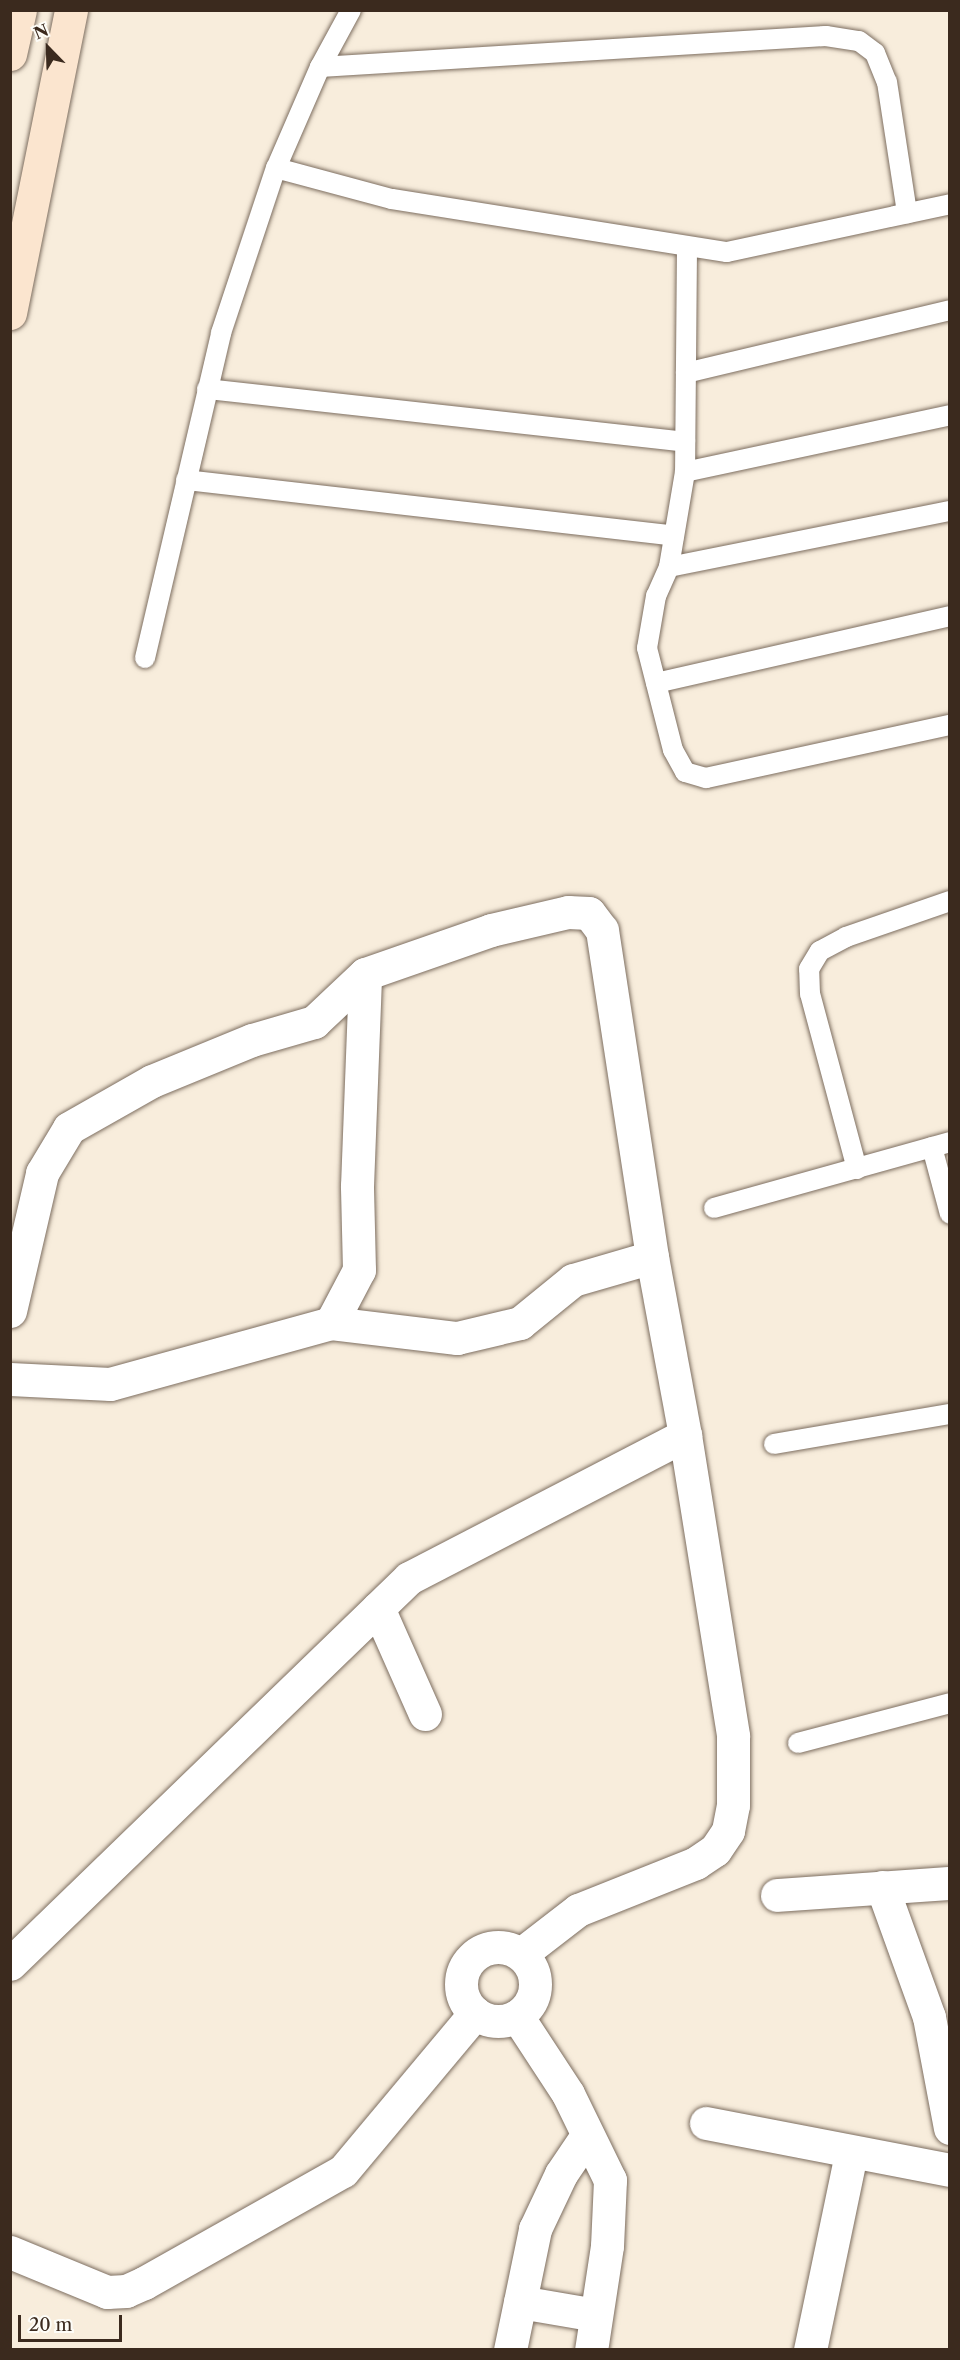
<!DOCTYPE html>
<html>
<head>
<meta charset="utf-8">
<style>
  body { margin:0 }
  #map { position:relative; width:960px; height:2360px; overflow:hidden; background:#f8eddc; font-family:"Libre Caslon Text",serif }
  div>[style] { position:absolute }
  .roads { filter:drop-shadow(0 0 2px #7d6e60) drop-shadow(0 0 2px #7d6e60) }
  .service>* { height:20px; margin:-10px; padding:0 10px; transform-origin:10px; border-radius:10px; background:#fff }
  .minor>* { height:33px; margin:-16.5px; padding:0 16.5px; transform-origin:16.5px; border-radius:16.5px; background:#fff }
  .minor>.ring { margin:-16.5px; padding:0; box-sizing:content-box; background:none; border:33px solid #fff; border-radius:50% }
  .secondary>* { height:33px; margin:-16.5px; padding:0 16.5px; transform-origin:16.5px; border-radius:16.5px; background:#fbe5cf }
  span { translate:-50% -50%; white-space:nowrap; text-align:center; line-height:1.15; -webkit-text-stroke:6px #fdfcf7; paint-order:stroke }
  .frame { position:absolute; inset:0; border:12px solid #3b2a1e; pointer-events:none }
  .north { position:absolute; left:18px; top:18px; width:60px; height:60px; -webkit-text-stroke:4px #fdfcf7; paint-order:stroke; rotate:337deg; font-size:16px; font-weight:700; line-height:24px; text-align:center; color:#3b2a1e }
  .north::after { content:''; display:block; margin:auto; width:21px; height:27px; background:#3b2a1e; clip-path:polygon(50% 0,100% 100%,50% 72%,0 100%) }
  .scale { position:absolute; left:18px; top:2315px; width:104px; height:27px; box-sizing:border-box; border:3px solid #3b2a1e; border-top:0; padding-left:8px; font-size:18px; line-height:21px; white-space:nowrap; color:#3b2a1e; -webkit-text-stroke:4px #fdfcf7; paint-order:stroke }
</style>
</head>
<body>
<div id="map">
  <div class="roads">
    <div class="service">
      <div style="left:351px;top:10px;width:65px;rotate:118.5deg"></div>
      <div style="left:320px;top:67px;width:110px;rotate:113.5deg"></div>
      <div style="left:276px;top:168px;width:120px;rotate:15deg"></div>
      <div style="left:392px;top:199px;width:339px;rotate:9deg"></div>
      <div style="left:727px;top:252px;width:228px;rotate:-12.1deg"></div>
      <div style="left:320px;top:67px;width:507px;rotate:-3.51deg"></div>
      <div style="left:826px;top:36px;width:33px;rotate:9deg"></div>
      <div style="left:859px;top:41px;width:20px;rotate:37deg"></div>
      <div style="left:875px;top:53px;width:31px;rotate:68deg"></div>
      <div style="left:887px;top:82px;width:133px;rotate:81.3deg"></div>
      <div style="left:687px;top:248px;width:224px;rotate:90.5deg"></div>
      <div style="left:685px;top:472px;width:96px;rotate:99.6deg"></div>
      <div style="left:669px;top:567px;width:32px;rotate:114deg"></div>
      <div style="left:656px;top:596px;width:53px;rotate:99.8deg"></div>
      <div style="left:647px;top:648px;width:105px;rotate:75.7deg"></div>
      <div style="left:673px;top:750px;width:25px;rotate:61deg"></div>
      <div style="left:685px;top:772px;width:22px;rotate:16deg"></div>
      <div style="left:706px;top:778px;width:250px;rotate:-12.3deg"></div>
      <div style="left:686px;top:373px;width:271px;rotate:-13.4deg"></div>
      <div style="left:207px;top:389px;width:481px;rotate:6.3deg"></div>
      <div style="left:685px;top:472px;width:271px;rotate:-12.1deg"></div>
      <div style="left:186px;top:480px;width:491px;rotate:6.5deg"></div>
      <div style="left:669px;top:567px;width:287px;rotate:-11.3deg"></div>
      <div style="left:145px;top:658px;width:334px;rotate:-76.8deg"></div>
      <div style="left:221px;top:333px;width:174px;rotate:-71.6deg"></div>
      <div style="left:656px;top:683px;width:302px;rotate:-12.8deg"></div>
      <div style="left:932px;top:1147px;width:69px;rotate:75deg"></div>
      <div style="left:857px;top:1169px;width:181px;rotate:-105deg"></div>
      <div style="left:810px;top:994px;width:25px;rotate:-92deg"></div>
      <div style="left:809px;top:969px;width:21px;rotate:-59deg"></div>
      <div style="left:820px;top:951px;width:30px;rotate:-28deg"></div>
      <div style="left:846px;top:937px;width:110px;rotate:-19.1deg"></div>
      <div style="left:714px;top:1208px;width:245px;rotate:-15.6deg"></div>
      <div style="left:774px;top:1444px;width:179px;rotate:-9.7deg"></div>
      <div style="left:798px;top:1743px;width:157px;rotate:-14.7deg"></div>
    </div>
    <div class="minor">
      <div style="left:10px;top:1311px;width:142px;rotate:-76.9deg"></div>
      <div style="left:42px;top:1173px;width:52px;rotate:-59deg"></div>
      <div style="left:69px;top:1128px;width:95px;rotate:-29.5deg"></div>
      <div style="left:152px;top:1081px;width:108px;rotate:-22.3deg"></div>
      <div style="left:252px;top:1040px;width:65px;rotate:-16.2deg"></div>
      <div style="left:314px;top:1022px;width:70px;rotate:-43.3deg"></div>
      <div style="left:365px;top:974px;width:133px;rotate:-19.2deg"></div>
      <div style="left:491px;top:930px;width:79px;rotate:-13.2deg"></div>
      <div style="left:568px;top:912px;width:21px;rotate:3deg"></div>
      <div style="left:589px;top:913px;width:21px;rotate:53deg"></div>
      <div style="left:602px;top:930px;width:331px;rotate:81.3deg"></div>
      <div style="left:652px;top:1257px;width:181px;rotate:79.5deg"></div>
      <div style="left:685px;top:1435px;width:305px;rotate:80.9deg"></div>
      <div style="left:733px;top:1736px;width:69px;rotate:90deg"></div>
      <div style="left:733px;top:1805px;width:26px;rotate:101deg"></div>
      <div style="left:728px;top:1831px;width:23px;rotate:124deg"></div>
      <div style="left:715px;top:1850px;width:23px;rotate:146deg"></div>
      <div style="left:696px;top:1863px;width:127px;rotate:158.3deg"></div>
      <div style="left:578px;top:1910px;width:72px;rotate:142.3deg"></div>
      <div style="left:331px;top:1323px;width:60px;rotate:-62.2deg"></div>
      <div style="left:359px;top:1270px;width:84px;rotate:-91.4deg"></div>
      <div style="left:357px;top:1186px;width:212px;rotate:-87.8deg"></div>
      <div style="left:10px;top:1379px;width:100px;rotate:2.9deg"></div>
      <div style="left:110px;top:1384px;width:229px;rotate:-15.4deg"></div>
      <div style="left:331px;top:1323px;width:127px;rotate:6.8deg"></div>
      <div style="left:457px;top:1338px;width:65px;rotate:-13.4deg"></div>
      <div style="left:520px;top:1323px;width:68px;rotate:-39.1deg"></div>
      <div style="left:573px;top:1280px;width:82px;rotate:-16.2deg"></div>
      <div style="left:378px;top:1608px;width:116px;rotate:66.1deg"></div>
      <div style="left:882px;top:1887px;width:138px;rotate:70.1deg"></div>
      <div style="left:929px;top:2017px;width:113px;rotate:79.3deg"></div>
      <div style="left:777px;top:1895px;width:173px;rotate:-4deg"></div>
      <div class="ring" style="left:461px;top:1947px;width:41px;height:41px"></div>
      <div style="left:10px;top:1964px;width:555px;rotate:-44.05deg"></div>
      <div style="left:409px;top:1578px;width:311px;rotate:-27.4deg"></div>
      <div style="left:517px;top:2016px;width:93px;rotate:56.8deg"></div>
      <div style="left:568px;top:2094px;width:96px;rotate:64deg"></div>
      <div style="left:610px;top:2180px;width:66px;rotate:92.6deg"></div>
      <div style="left:607px;top:2246px;width:105px;rotate:98.7deg"></div>
      <div style="left:706px;top:2123px;width:248px;rotate:10.9deg"></div>
      <div style="left:10px;top:2252px;width:105px;rotate:22.4deg"></div>
      <div style="left:107px;top:2292px;width:19px;rotate:-3deg"></div>
      <div style="left:126px;top:2291px;width:20px;rotate:-24deg"></div>
      <div style="left:144px;top:2283px;width:228px;rotate:-29.4deg"></div>
      <div style="left:343px;top:2171px;width:206px;rotate:-50.1deg"></div>
      <div style="left:520px;top:2302px;width:77px;rotate:9.7deg"></div>
      <div style="left:510px;top:2350px;width:124px;rotate:-78.3deg"></div>
      <div style="left:535px;top:2229px;width:61px;rotate:-64.7deg"></div>
      <div style="left:561px;top:2174px;width:45px;rotate:-56deg"></div>
      <div style="left:810px;top:2350px;width:201px;rotate:-78.2deg"></div>
    </div>
    <div class="secondary">
      <div style="left:10px;top:54px;width:45px;rotate:-77.2deg"></div>
      <div style="left:10px;top:313px;width:309px;rotate:-78.6deg"></div>
    </div>
  </div>
  <div class="frame"></div>
  <div class="north">N</div>
  <div class="scale">20 m</div>
</div>
</body>
</html>
